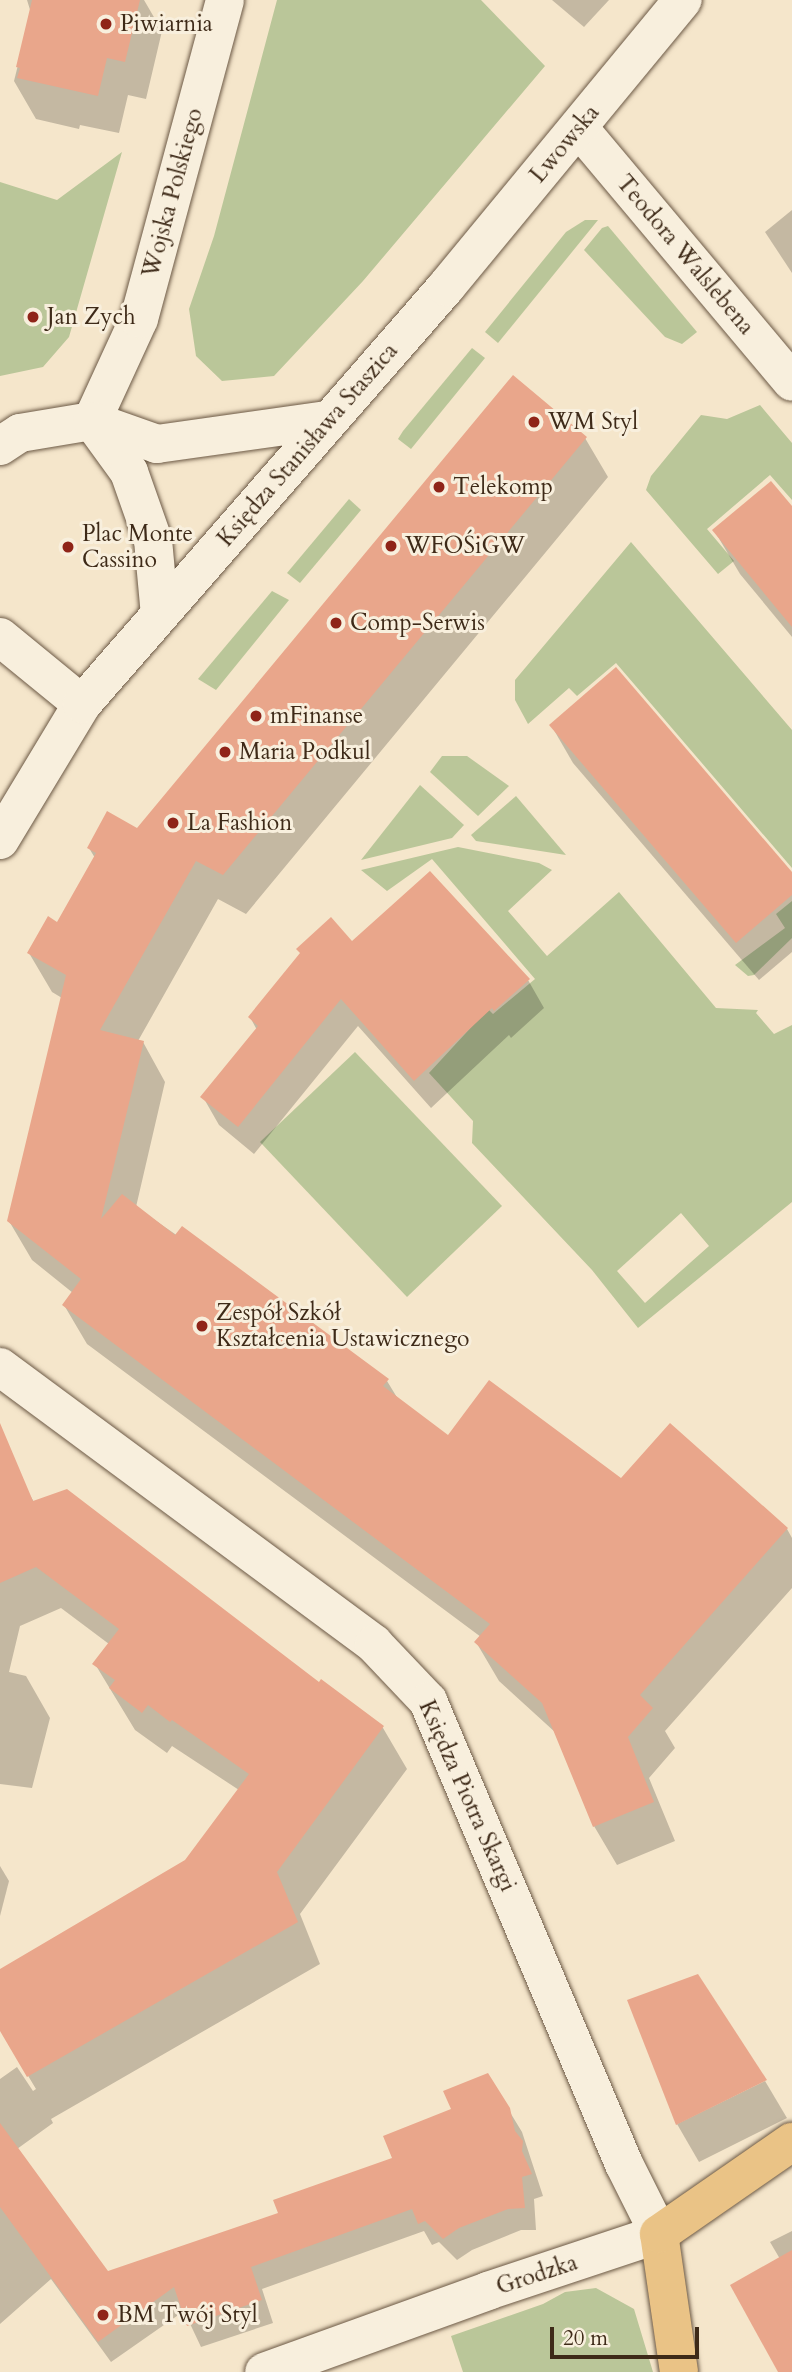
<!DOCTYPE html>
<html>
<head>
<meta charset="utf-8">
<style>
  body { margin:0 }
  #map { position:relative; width:792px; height:2372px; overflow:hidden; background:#f5e6cb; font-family:Cardo,serif }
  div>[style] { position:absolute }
  .green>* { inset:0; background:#bac699 }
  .shadow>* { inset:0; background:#0003 }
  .building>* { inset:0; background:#e9a68b }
  .roads { filter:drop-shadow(0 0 2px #6c5945) drop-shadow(0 0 2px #6c5945) }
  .minor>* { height:38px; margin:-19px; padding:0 19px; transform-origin:19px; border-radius:19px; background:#f8efdd }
  .major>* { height:38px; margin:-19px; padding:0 19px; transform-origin:19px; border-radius:19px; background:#eac386 }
  .dots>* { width:19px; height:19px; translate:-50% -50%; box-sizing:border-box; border:4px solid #f8efdd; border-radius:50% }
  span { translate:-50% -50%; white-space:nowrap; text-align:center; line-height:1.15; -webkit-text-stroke:6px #f8efdd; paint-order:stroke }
  .poi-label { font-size:23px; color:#3e2a18 }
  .left { translate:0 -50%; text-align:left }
  .street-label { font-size:23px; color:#3e2a18 }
  .scale { position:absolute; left:550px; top:2327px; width:149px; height:32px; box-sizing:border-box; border:4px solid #3e2a18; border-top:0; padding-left:9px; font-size:21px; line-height:24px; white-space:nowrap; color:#3e2a18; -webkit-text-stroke:5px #f8efdd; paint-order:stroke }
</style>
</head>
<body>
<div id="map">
  <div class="green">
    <div style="clip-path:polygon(277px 0,481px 0,545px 66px,363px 281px,274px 376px,222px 381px,196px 356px,189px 309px,214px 236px)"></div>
    <div style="clip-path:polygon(122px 152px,69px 337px,43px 367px,0 376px,0 182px,57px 200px)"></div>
    <div style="clip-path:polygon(585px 220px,598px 220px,498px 343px,485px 332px,566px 232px)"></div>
    <div style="clip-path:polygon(608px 226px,697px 332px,682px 344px,665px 337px,584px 250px,602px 228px)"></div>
    <div style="clip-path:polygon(472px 348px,485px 358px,411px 449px,398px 439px,403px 431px)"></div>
    <div style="clip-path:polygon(760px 405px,792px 443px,792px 500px,770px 475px,707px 529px,734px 561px,718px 574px,646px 490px,651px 476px,701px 415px,727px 419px)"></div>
    <div style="clip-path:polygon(349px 499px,361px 510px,300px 583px,287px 573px)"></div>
    <div style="clip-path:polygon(631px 542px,792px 730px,792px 868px,616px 663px,577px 696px,569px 688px,528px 724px,515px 700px,515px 680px)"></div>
    <div style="clip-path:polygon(272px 591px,289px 600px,216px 690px,198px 679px)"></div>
    <div style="clip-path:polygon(442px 756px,467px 756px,509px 786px,478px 816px,430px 772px)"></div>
    <div style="clip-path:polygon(420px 785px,464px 825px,452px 838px,361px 860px)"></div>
    <div style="clip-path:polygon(516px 796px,566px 855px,476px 841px,471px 835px)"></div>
    <div style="clip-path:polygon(evenodd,458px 847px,539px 863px,552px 870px,508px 911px,547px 956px,619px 892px,716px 1008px,758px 1010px,756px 1013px,774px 1034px,792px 1025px,792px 1202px,638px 1328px,592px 1270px,472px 1143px,473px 1121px,429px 1073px,488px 1009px,493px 1014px,535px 979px,432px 859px,387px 891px,361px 870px,458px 847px,681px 1213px,709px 1246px,645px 1303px,617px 1271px,681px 1213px)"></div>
    <div style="clip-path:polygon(792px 901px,792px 938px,754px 975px,748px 976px,735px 965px,785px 928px,776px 914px)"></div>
    <div style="clip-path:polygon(355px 1052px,502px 1206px,407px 1297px,260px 1142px)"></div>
    <div style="clip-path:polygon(596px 2288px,634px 2309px,653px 2372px,463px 2372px,451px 2336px,543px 2304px,565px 2292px)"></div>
  </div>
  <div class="shadow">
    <div style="clip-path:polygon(27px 0,144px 0,162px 31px,146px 99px,128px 95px,119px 133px,80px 125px,79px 129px,36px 119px,14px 81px,31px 13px)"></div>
    <div style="clip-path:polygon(552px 0,609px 0,584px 27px)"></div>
    <div style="clip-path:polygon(792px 210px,792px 273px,765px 232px)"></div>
    <div style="clip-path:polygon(585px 438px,608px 477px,246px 914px,218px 899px,138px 1041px,143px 1042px,165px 1082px,136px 1207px,387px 1381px,398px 1399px,449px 1437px,621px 1480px,671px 1425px,787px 1529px,792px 1538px,792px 1588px,665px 1731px,675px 1748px,649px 1778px,675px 1841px,617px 1865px,594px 1826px,556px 1733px,499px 1681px,476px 1642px,481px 1637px,87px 1344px,64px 1305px,73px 1293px,32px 1260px,9px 1221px,62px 998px,52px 992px,29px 953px,58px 924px,95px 858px,89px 848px,137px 830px)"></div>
    <div style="clip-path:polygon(792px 509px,792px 637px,740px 574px,714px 530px)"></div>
    <div style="clip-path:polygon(551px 725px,792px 875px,792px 952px,759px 980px,573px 763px)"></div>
    <div style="clip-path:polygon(352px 943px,528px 980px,544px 1008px,511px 1038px,509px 1035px,431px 1108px,358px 1026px,254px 1154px,219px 1125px,203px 1097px,257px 1030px,250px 1017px)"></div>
    <div style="clip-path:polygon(28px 1492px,34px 1502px,320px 1685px,322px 1682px,383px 1728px,407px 1769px,300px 1914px,320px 1964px,51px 2119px,53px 2123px,17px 2149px,108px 2273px,280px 2214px,394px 2159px,508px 2109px,522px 2132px,543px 2196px,534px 2199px,536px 2230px,521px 2230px,472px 2250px,457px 2260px,439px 2242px,432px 2245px,424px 2231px,262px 2289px,273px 2323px,201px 2347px,184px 2311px,111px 2362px,51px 2279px,0 2324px,0 2079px,17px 2067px,33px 2091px,36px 2089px,0 2029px,0 1971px,186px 1861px,239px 1790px,172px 1746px,167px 1753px,135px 1730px,95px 1664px,109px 1644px,61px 1608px,20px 1626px,9px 1672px,26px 1676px,50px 1718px,32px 1788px,0 1784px,0 1502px)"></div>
    <div style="clip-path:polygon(0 1866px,9px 1881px,0 1916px)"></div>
    <div style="clip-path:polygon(765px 2081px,787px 2118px,699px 2162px,677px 2124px)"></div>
    <div style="clip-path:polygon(792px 2231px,792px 2372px,780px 2372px,780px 2259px,770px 2242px)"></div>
  </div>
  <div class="building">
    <div style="clip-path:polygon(32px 0,140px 0,125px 62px,107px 58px,98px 96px,17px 78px,20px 68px,16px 67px)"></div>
    <div style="clip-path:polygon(513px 375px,587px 437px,223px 875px,196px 861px,100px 1030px,144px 1041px,101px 1219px,122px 1194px,175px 1235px,182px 1226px,389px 1379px,383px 1386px,448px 1435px,489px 1380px,621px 1478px,670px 1423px,788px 1528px,640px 1695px,653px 1708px,628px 1737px,654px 1802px,593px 1827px,542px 1703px,474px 1642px,490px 1624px,62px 1305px,81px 1279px,7px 1221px,66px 975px,27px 953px,48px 916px,57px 922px,96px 853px,87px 848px,107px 811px,137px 828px)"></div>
    <div style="clip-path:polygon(771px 481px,792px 506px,792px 627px,712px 530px)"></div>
    <div style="clip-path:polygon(616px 667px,792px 872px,792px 895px,736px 943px,549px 725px)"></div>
    <div style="clip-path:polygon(430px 871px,530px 979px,494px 1011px,492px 1008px,414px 1081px,341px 999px,238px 1127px,200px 1097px,258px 1026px,248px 1017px,300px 953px,296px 949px,331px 917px,352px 941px)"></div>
    <div style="clip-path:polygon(0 1423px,33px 1501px,67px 1489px,319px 1682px,321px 1679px,384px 1726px,277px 1872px,298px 1922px,27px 2077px,0 2031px,0 1969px,185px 1860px,249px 1774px,172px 1720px,170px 1722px,148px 1705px,142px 1713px,109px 1688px,115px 1680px,92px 1664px,119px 1629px,36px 1567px,0 1583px)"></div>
    <div style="clip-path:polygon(698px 1974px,767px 2080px,676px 2125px,627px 2000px)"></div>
    <div style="clip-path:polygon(488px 2073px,510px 2108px,515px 2131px,523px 2141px,522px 2151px,532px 2174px,522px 2177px,525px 2208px,508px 2209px,459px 2228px,443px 2239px,425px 2221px,418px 2224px,412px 2209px,251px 2267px,262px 2300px,187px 2326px,174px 2287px,98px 2342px,0 2207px,0 2123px,108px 2271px,278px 2213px,273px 2200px,392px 2158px,383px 2136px,451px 2109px,443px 2091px)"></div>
    <div style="clip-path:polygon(792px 2250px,792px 2372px,778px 2372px,730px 2285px)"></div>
  </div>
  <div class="roads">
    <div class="minor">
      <div style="left:579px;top:128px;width:331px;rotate:50deg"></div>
      <div style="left:92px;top:421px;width:112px;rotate:-65.3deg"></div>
      <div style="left:139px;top:319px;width:330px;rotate:-74.9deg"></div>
      <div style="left:92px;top:421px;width:63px;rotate:54deg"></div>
      <div style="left:129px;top:472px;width:72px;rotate:70.6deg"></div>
      <div style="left:153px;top:540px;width:75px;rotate:84.7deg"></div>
      <div style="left:0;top:446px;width:24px;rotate:-33deg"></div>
      <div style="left:20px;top:433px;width:73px;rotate:-9.5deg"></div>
      <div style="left:92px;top:421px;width:69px;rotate:19.5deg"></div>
      <div style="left:157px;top:444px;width:173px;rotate:-8deg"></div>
      <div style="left:0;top:637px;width:106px;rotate:39.3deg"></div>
      <div style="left:0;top:840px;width:159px;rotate:-58.9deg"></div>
      <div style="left:82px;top:704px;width:554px;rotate:-48.88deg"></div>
      <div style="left:446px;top:287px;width:372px;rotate:-50.5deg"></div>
      <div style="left:0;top:1367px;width:465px;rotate:36.5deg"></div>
      <div style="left:374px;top:1644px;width:79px;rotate:46.5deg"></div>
      <div style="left:428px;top:1701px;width:503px;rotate:67.06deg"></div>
      <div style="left:624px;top:2164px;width:78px;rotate:63.4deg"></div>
      <div style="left:659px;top:2234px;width:180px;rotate:161.6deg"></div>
      <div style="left:488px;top:2291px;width:238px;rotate:160.1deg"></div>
    </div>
    <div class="major">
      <div style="left:679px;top:2372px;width:139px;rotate:-98.2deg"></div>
      <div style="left:659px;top:2234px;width:162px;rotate:-34.7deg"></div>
    </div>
  </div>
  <div class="dots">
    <div style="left:106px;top:24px;background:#8f2418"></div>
    <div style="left:33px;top:317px;background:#8f2418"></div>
    <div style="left:534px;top:422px;background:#8f2418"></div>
    <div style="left:439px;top:487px;background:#8f2418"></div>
    <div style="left:391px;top:546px;background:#8f2418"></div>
    <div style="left:68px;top:547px;background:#8f2418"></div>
    <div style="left:336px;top:623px;background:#8f2418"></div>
    <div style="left:256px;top:716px;background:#8f2418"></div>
    <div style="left:225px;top:752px;background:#8f2418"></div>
    <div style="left:173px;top:823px;background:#8f2418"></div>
    <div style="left:202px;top:1326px;background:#8f2418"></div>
    <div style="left:103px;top:2315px;background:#8f2418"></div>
  </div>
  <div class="poi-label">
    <span class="left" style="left:120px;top:24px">Piwiarnia</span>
    <span class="left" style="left:47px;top:317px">Jan Zych</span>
    <span class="left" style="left:548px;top:422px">WM Styl</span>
    <span class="left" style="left:453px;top:487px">Telekomp</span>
    <span class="left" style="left:82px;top:547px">Plac Monte<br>Cassino</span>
    <span class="left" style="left:405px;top:546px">WFOŚiGW</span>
    <span class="left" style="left:350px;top:623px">Comp-Serwis</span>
    <span class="left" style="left:270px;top:716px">mFinanse</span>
    <span class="left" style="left:239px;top:752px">Maria Podkul</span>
    <span class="left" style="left:187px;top:823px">La Fashion</span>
    <span class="left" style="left:216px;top:1326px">Zespół Szkół<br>Kształcenia Ustawicznego</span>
    <span class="left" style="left:117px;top:2315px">BM Twój Styl</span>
  </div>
  <div class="street-label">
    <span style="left:565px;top:144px;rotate:-50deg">Lwowska</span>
    <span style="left:173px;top:193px;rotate:-75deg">Wojska Polskiego</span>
    <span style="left:685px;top:255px;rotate:50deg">Teodora Walslebena</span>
    <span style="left:308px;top:445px;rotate:-49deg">Księdza Stanisława Staszica</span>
    <span style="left:467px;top:1796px;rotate:66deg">Księdza Piotra Skargi</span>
    <span style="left:537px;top:2275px;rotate:-18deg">Grodzka</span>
  </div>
  <div class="scale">20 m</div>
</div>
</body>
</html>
